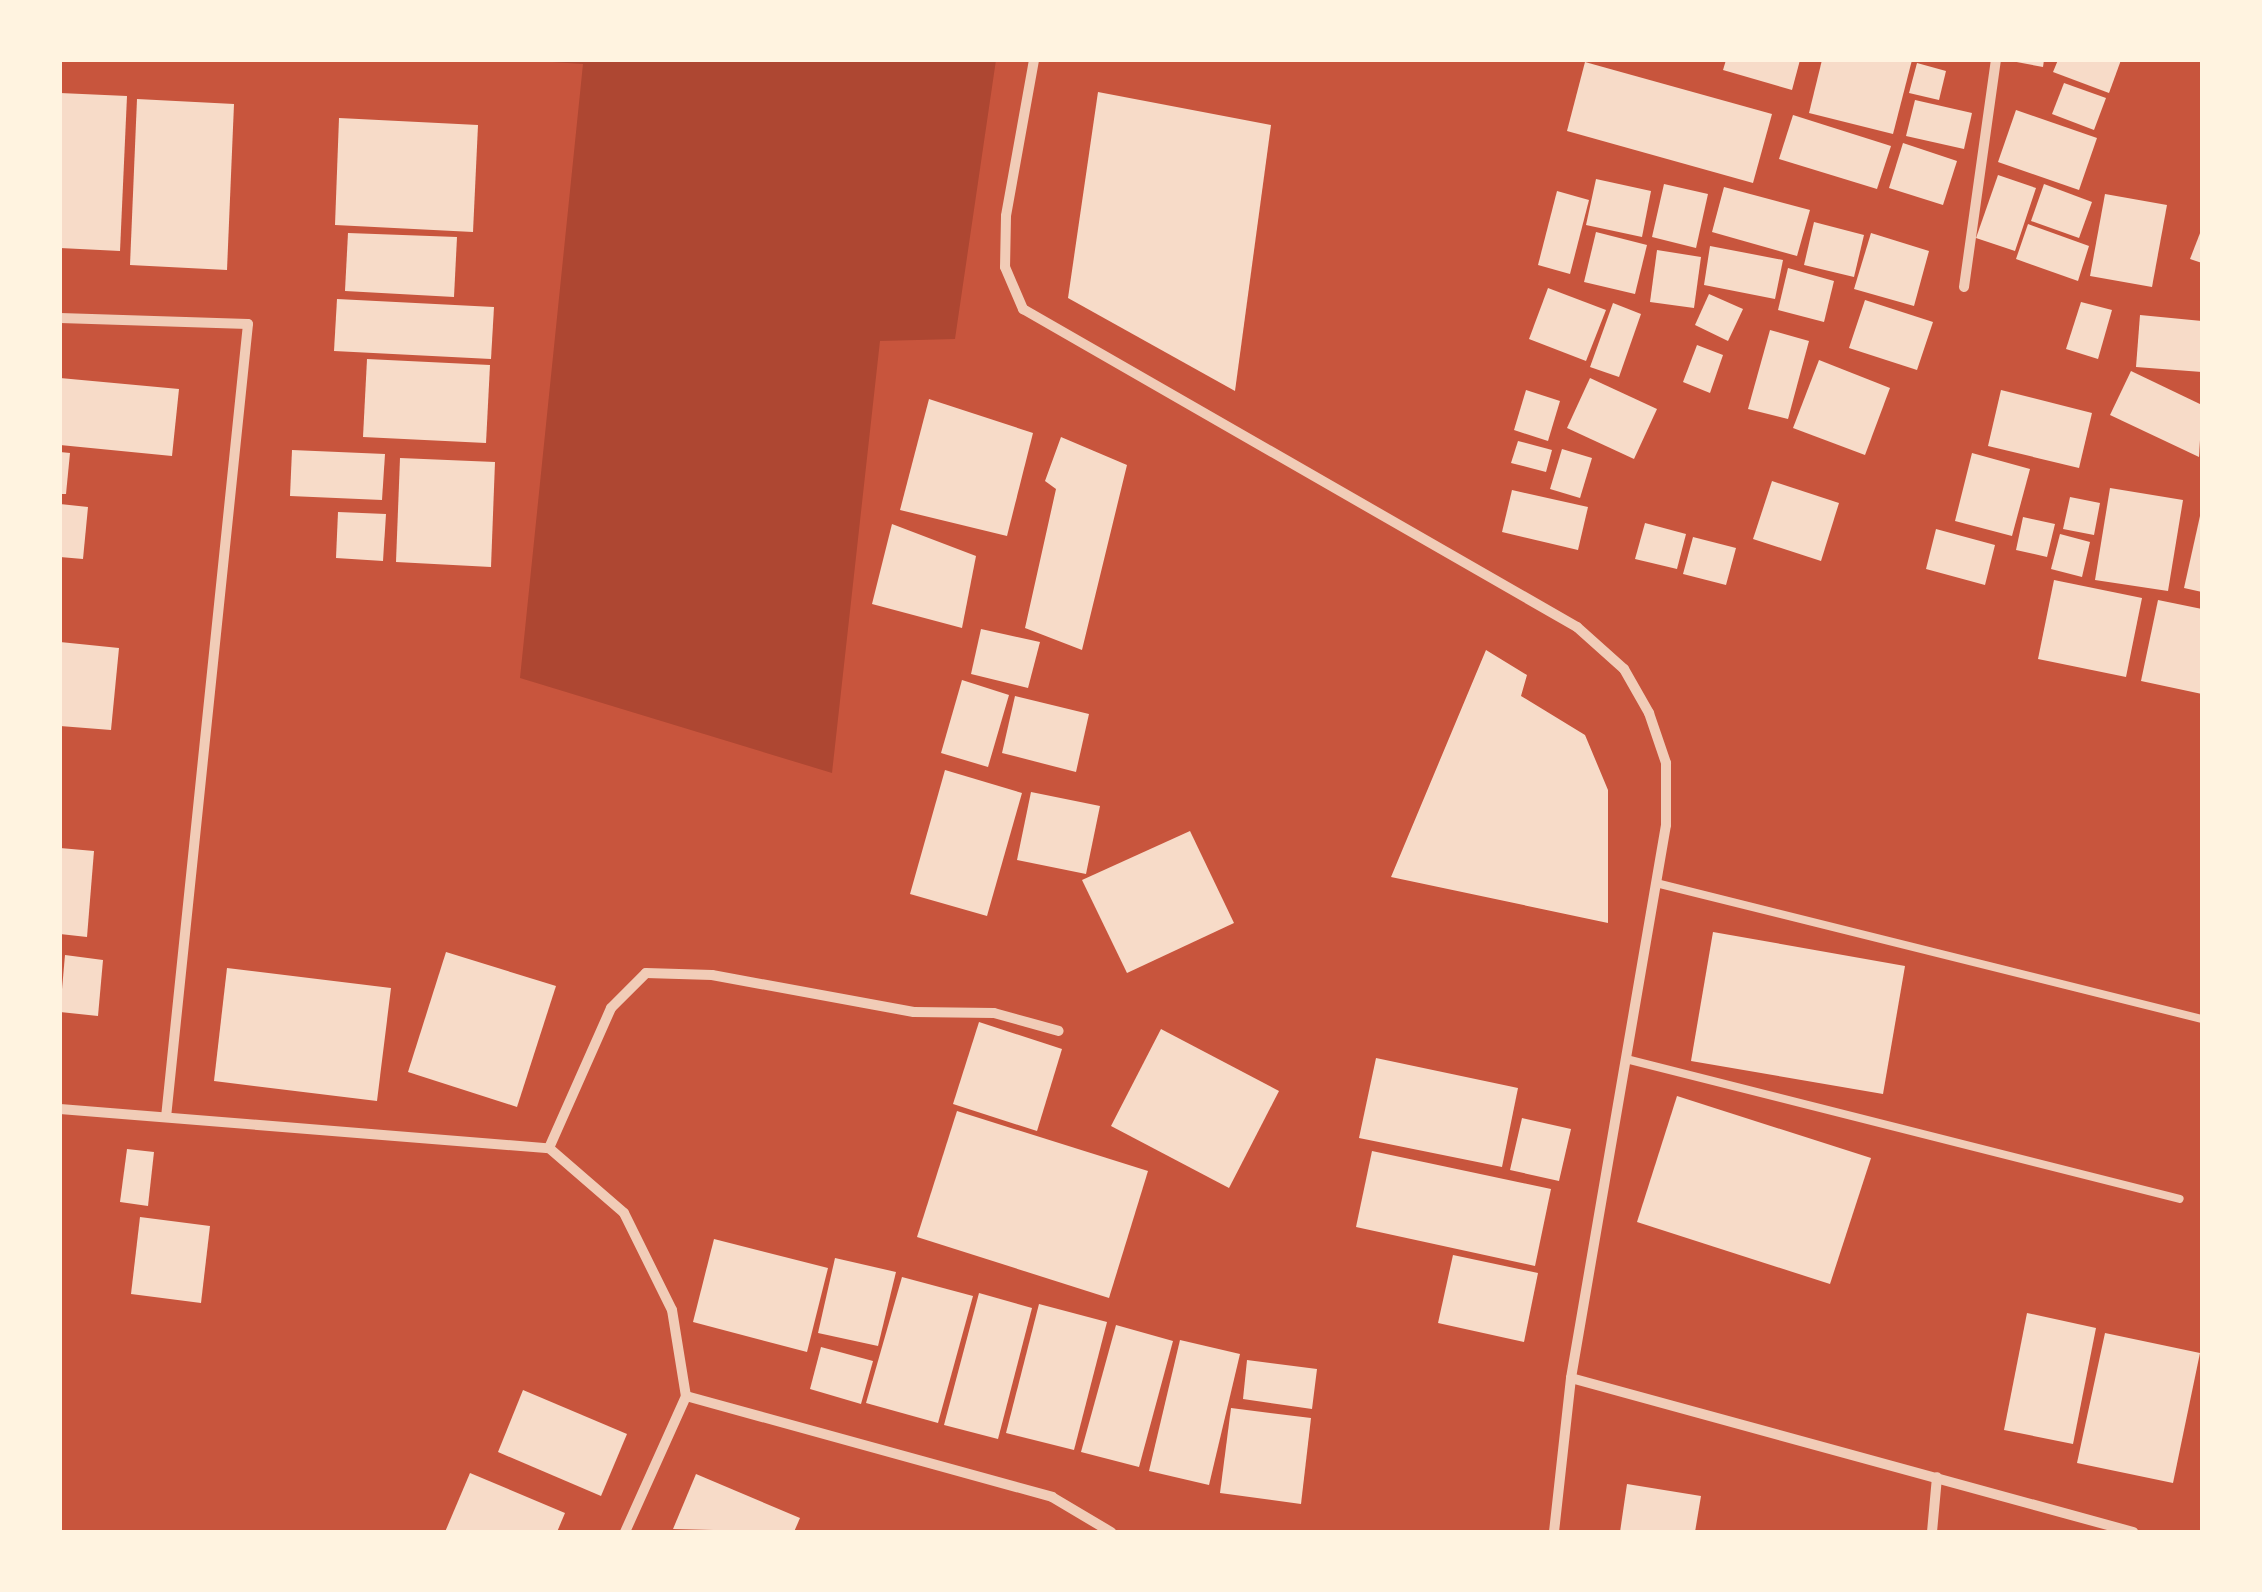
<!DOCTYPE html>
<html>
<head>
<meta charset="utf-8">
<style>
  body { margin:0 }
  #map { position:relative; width:2262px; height:1592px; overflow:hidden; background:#c8553d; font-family:"Source Sans 3",sans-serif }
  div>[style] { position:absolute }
  .green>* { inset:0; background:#ae4732 }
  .building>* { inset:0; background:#f7dbc8 }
  .service>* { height:8px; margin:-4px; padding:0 4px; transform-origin:4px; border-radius:4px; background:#f1ccb7 }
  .minor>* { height:10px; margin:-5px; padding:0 5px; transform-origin:5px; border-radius:5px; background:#f1ccb7 }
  span { translate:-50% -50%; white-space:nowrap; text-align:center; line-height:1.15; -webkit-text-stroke:10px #fff3e0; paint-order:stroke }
  .frame { position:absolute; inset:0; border:62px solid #fff3e0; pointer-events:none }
</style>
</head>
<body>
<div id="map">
  <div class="green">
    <div style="clip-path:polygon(522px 60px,996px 60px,955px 339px,880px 341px,832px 773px,520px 678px,583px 64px)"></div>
  </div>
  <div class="building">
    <div style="clip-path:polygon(1726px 60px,1800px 60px,1792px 90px,1723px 70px)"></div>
    <div style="clip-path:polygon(1822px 60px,1912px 60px,1893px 134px,1809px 113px)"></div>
    <div style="clip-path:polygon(2006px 60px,2044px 60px,2043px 67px)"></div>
    <div style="clip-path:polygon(2058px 60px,2121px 60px,2109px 93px,2053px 72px)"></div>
    <div style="clip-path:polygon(1585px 62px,1772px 114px,1753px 183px,1567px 131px)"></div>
    <div style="clip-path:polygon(1917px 63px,1946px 71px,1939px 100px,1909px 93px)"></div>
    <div style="clip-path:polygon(2064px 83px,2106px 98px,2094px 130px,2052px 114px)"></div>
    <div style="clip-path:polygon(1098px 92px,1271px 125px,1235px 391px,1068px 298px)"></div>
    <div style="clip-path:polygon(60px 93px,127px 96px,120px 251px,60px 248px)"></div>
    <div style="clip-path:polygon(137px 99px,234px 104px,227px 270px,130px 265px)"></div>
    <div style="clip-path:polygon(1915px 100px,1972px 113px,1964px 149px,1906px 136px)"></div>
    <div style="clip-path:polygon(2016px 110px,2097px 138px,2079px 190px,1998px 162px)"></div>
    <div style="clip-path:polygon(1793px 115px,1891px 146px,1877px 189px,1779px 159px)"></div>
    <div style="clip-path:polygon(339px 118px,478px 125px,473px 232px,335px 225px)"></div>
    <div style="clip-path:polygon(1903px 143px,1957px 161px,1943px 205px,1889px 188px)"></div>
    <div style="clip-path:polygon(1998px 175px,2036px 188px,2015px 251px,1976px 238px)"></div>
    <div style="clip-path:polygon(1596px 179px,1651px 191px,1642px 237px,1586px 225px)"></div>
    <div style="clip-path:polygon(1664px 184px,1708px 194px,1696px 248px,1652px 237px)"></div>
    <div style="clip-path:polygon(2044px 184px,2092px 202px,2079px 238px,2031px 221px)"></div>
    <div style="clip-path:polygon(1724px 187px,1810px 210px,1797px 256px,1712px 232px)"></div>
    <div style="clip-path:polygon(1557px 191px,1589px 200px,1570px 274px,1538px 265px)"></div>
    <div style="clip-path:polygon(2105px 194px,2167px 205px,2152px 287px,2090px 276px)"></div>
    <div style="clip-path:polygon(1814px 222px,1864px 235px,1854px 277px,1804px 265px)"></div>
    <div style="clip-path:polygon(2028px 224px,2089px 246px,2078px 281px,2016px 259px)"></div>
    <div style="clip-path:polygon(2202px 228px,2202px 263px,2190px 259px)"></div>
    <div style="clip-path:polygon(1596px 232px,1647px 245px,1635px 294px,1584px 282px)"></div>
    <div style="clip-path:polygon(348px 233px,457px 237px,454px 297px,345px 291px)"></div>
    <div style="clip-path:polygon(1871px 233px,1929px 251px,1914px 306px,1854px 289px)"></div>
    <div style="clip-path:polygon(1710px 246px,1783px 260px,1775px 299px,1704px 285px)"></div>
    <div style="clip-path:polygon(1657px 250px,1701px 257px,1694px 308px,1650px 302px)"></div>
    <div style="clip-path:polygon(1788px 268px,1834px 281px,1824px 322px,1778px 310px)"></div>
    <div style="clip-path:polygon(1548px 288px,1606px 310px,1586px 361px,1529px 339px)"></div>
    <div style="clip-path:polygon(1709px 294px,1743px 309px,1728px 341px,1695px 325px)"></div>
    <div style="clip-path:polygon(337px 299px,494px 307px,491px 359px,334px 351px)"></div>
    <div style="clip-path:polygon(1865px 300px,1933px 322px,1917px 370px,1849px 348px)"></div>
    <div style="clip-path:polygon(2081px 302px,2112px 310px,2098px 359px,2066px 349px)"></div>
    <div style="clip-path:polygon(1613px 303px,1641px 314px,1619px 377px,1590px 367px)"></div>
    <div style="clip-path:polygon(2140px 315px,2202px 321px,2202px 372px,2136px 367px)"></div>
    <div style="clip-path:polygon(1770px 330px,1809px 341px,1788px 419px,1748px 409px)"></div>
    <div style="clip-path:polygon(1697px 345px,1723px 355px,1710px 393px,1683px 382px)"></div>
    <div style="clip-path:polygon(367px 359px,490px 365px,486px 443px,363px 437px)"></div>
    <div style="clip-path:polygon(1819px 360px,1890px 388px,1865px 455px,1793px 428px)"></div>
    <div style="clip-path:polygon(2131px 371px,2202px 405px,2199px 457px,2110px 415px)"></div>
    <div style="clip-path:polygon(60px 378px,179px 389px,172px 456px,60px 445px)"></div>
    <div style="clip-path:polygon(1590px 378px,1657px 409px,1634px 459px,1567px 428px)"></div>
    <div style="clip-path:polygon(1526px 390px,1560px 401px,1548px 441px,1514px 430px)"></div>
    <div style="clip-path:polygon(2001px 390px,2092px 413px,2079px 468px,1988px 446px)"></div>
    <div style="clip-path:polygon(929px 399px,1033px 433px,1007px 536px,900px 510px)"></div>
    <div style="clip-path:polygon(1061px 437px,1127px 465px,1082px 650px,1025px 628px,1056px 489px,1045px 481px)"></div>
    <div style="clip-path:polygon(1518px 441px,1552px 450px,1546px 472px,1511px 463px)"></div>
    <div style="clip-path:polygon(1562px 449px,1592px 458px,1580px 498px,1550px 489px)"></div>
    <div style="clip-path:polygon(292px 450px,385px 454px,382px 500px,290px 496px)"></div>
    <div style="clip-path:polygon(60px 452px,70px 453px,66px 494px,60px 494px)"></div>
    <div style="clip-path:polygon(1972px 453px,2030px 469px,2012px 536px,1955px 521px)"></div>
    <div style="clip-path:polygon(400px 458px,495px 462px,491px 567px,396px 562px)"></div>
    <div style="clip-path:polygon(1772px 481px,1839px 503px,1821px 561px,1753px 539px)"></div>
    <div style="clip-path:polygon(2110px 488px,2183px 500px,2168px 591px,2095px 580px)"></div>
    <div style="clip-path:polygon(1512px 490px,1588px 507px,1578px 550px,1502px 532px)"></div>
    <div style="clip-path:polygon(2070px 497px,2100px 503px,2094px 535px,2063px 529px)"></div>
    <div style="clip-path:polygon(60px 504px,88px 507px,83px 559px,60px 557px)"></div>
    <div style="clip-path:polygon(338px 512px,386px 514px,383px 561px,336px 558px)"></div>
    <div style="clip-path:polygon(2200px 516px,2202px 516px,2202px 592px,2184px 588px)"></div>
    <div style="clip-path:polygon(2023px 517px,2055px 524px,2047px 557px,2016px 550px)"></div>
    <div style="clip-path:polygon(1645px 523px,1686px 534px,1677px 569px,1635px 559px)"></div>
    <div style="clip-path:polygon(892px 524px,976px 556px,962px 628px,872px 604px)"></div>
    <div style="clip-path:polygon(1936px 529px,1995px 545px,1985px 585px,1926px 569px)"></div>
    <div style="clip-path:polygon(2060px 534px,2090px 542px,2082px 577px,2051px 569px)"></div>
    <div style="clip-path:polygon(1693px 537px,1736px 548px,1726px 585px,1683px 574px)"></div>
    <div style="clip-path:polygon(2054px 580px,2142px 598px,2126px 677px,2038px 659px)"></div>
    <div style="clip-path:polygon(2158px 600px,2202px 609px,2202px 694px,2141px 681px)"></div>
    <div style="clip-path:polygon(981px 629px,1040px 642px,1028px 688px,971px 674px)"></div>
    <div style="clip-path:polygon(60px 642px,119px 648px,111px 730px,60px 726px)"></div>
    <div style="clip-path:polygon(1486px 650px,1527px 675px,1521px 696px,1585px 735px,1608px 790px,1608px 923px,1391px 877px)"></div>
    <div style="clip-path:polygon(962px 680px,1009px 695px,988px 767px,941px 753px)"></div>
    <div style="clip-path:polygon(1015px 696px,1089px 714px,1076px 772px,1002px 753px)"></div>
    <div style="clip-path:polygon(945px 770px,1022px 793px,987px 916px,910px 894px)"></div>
    <div style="clip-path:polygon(1031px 792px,1100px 806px,1086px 874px,1017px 860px)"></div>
    <div style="clip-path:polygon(1190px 831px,1234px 923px,1127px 973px,1082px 880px)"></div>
    <div style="clip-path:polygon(60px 848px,94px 851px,87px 937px,60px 934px)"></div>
    <div style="clip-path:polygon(1713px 932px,1905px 966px,1883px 1094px,1691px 1061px)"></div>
    <div style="clip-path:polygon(446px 952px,556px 986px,517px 1107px,408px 1072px)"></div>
    <div style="clip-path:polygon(65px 955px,103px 960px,98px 1016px,60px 1012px)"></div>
    <div style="clip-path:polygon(227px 968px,391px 988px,377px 1101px,214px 1081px)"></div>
    <div style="clip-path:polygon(979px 1022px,1062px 1049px,1037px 1131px,953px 1104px)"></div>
    <div style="clip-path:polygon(1161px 1029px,1279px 1091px,1229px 1188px,1111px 1126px)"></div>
    <div style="clip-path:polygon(1376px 1058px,1518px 1088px,1502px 1167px,1359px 1138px)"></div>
    <div style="clip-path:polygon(1677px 1096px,1871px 1158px,1830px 1284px,1637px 1222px)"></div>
    <div style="clip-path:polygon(957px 1111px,1148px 1171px,1109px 1298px,917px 1237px)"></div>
    <div style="clip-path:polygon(1522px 1118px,1571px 1129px,1559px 1181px,1510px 1170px)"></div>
    <div style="clip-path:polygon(127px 1149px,154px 1152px,148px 1206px,120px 1202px)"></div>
    <div style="clip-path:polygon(1372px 1151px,1551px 1189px,1535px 1266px,1356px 1227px)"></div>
    <div style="clip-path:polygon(140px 1217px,210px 1226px,201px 1303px,131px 1294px)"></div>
    <div style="clip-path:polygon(714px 1239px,828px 1268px,807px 1352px,693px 1322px)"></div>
    <div style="clip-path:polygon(1453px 1255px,1538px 1273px,1524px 1342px,1438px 1323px)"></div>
    <div style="clip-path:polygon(835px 1258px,896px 1272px,878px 1346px,818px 1333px)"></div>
    <div style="clip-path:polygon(902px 1277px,973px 1296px,938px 1423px,866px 1403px)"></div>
    <div style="clip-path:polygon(979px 1293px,1032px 1308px,998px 1439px,944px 1425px)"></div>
    <div style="clip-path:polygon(1039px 1304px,1107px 1322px,1074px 1450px,1006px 1433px)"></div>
    <div style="clip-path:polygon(2027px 1313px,2096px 1328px,2073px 1444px,2004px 1430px)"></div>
    <div style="clip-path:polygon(1116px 1325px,1173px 1341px,1139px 1467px,1081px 1452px)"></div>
    <div style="clip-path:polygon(2105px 1333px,2200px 1353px,2173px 1483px,2077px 1463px)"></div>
    <div style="clip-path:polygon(1180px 1340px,1240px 1354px,1209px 1485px,1149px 1471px)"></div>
    <div style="clip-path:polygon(821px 1347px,873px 1361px,861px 1404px,810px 1389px)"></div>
    <div style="clip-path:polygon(1247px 1360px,1317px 1369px,1312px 1409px,1243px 1399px)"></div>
    <div style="clip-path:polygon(523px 1390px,627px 1434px,601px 1496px,498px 1452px)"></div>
    <div style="clip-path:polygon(1231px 1408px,1311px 1418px,1301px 1504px,1220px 1493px)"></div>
    <div style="clip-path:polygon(470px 1473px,565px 1513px,557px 1532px,445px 1532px)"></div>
    <div style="clip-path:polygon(696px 1474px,800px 1518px,794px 1532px,673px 1529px)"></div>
    <div style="clip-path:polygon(1627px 1484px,1701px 1496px,1695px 1532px,1620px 1532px)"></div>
  </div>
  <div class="service">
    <div style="left:1656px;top:883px;width:563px;rotate:13.99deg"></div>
    <div style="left:1626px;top:1059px;width:571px;rotate:14.18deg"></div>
  </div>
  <div class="minor">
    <div style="left:1034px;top:60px;width:158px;rotate:100.2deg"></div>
    <div style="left:1006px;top:216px;width:51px;rotate:91.1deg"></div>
    <div style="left:1005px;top:267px;width:46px;rotate:66.8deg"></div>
    <div style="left:1023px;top:309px;width:639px;rotate:29.86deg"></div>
    <div style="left:1577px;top:627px;width:63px;rotate:41.8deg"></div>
    <div style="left:1624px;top:669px;width:51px;rotate:60.4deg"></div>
    <div style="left:1649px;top:713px;width:53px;rotate:71.2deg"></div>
    <div style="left:1666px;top:763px;width:62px;rotate:90deg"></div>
    <div style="left:1666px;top:825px;width:561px;rotate:99.75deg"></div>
    <div style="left:1571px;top:1378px;width:155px;rotate:96.3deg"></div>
    <div style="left:1964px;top:287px;width:229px;rotate:-82deg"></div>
    <div style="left:60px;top:318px;width:188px;rotate:1.8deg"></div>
    <div style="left:248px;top:324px;width:797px;rotate:95.9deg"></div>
    <div style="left:60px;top:1109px;width:491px;rotate:4.6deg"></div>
    <div style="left:549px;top:1148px;width:99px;rotate:40.9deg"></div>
    <div style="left:624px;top:1213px;width:108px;rotate:63.7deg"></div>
    <div style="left:672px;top:1310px;width:87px;rotate:80.8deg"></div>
    <div style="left:686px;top:1396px;width:380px;rotate:15.4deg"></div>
    <div style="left:1052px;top:1497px;width:69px;rotate:30.7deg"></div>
    <div style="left:549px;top:1148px;width:153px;rotate:-66.1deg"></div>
    <div style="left:611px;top:1008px;width:49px;rotate:-45deg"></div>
    <div style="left:646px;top:973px;width:66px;rotate:1.7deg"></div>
    <div style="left:712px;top:975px;width:205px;rotate:10.4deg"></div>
    <div style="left:914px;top:1012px;width:80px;rotate:0.7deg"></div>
    <div style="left:994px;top:1013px;width:67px;rotate:15.5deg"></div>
    <div style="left:1571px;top:1378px;width:583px;rotate:15.32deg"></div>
    <div style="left:625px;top:1532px;width:149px;rotate:-65.8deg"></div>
    <div style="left:1932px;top:1532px;width:55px;rotate:-84.8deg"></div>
  </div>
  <div class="frame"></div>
</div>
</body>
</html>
